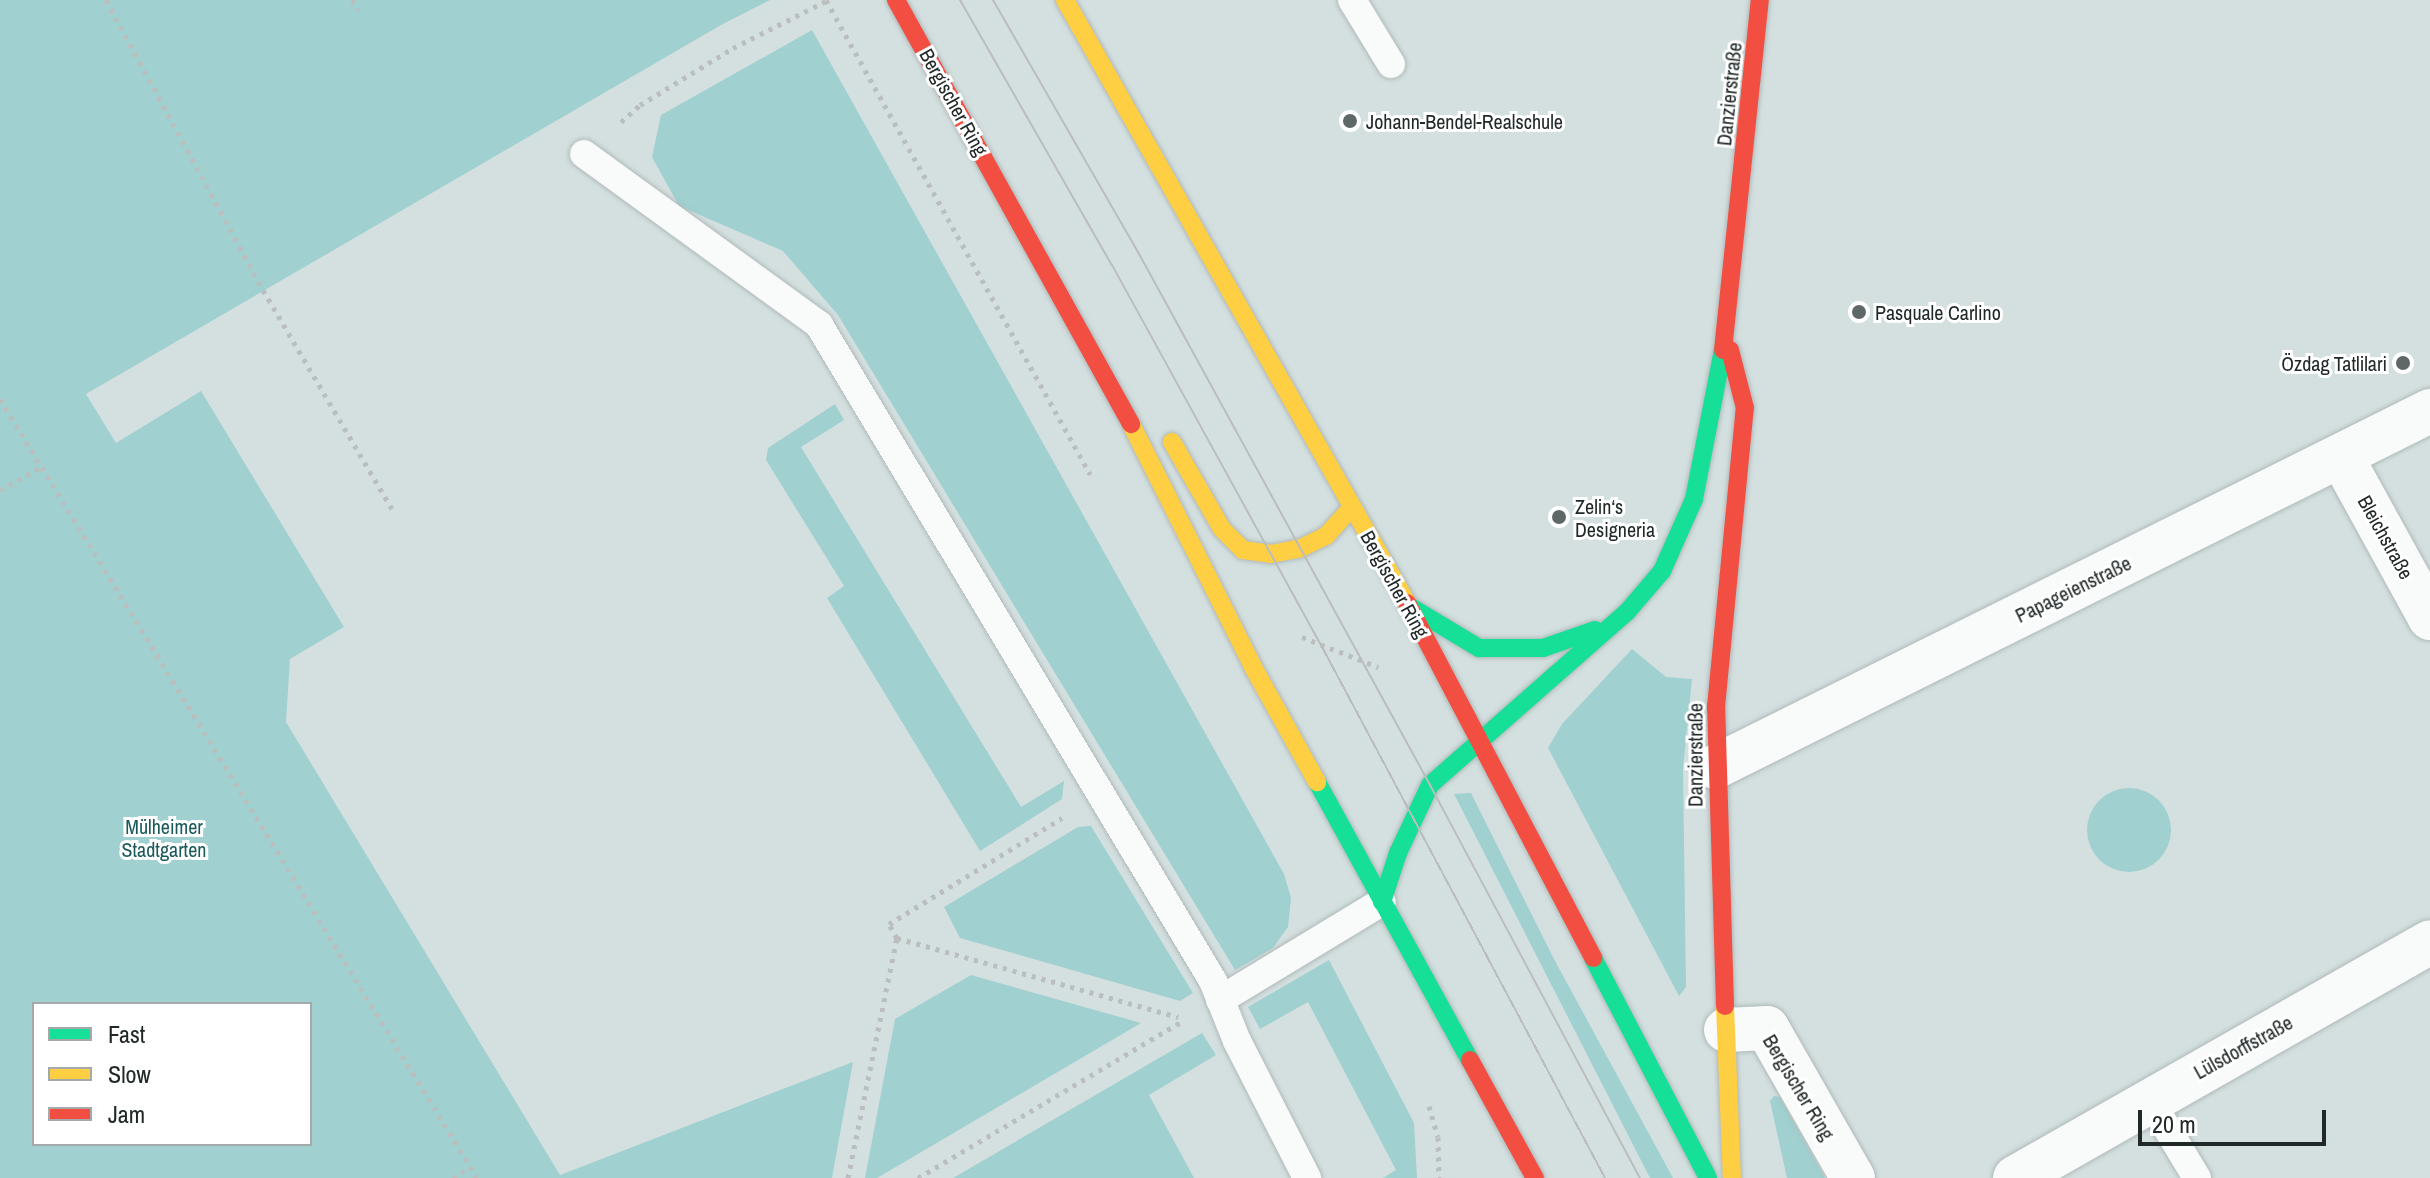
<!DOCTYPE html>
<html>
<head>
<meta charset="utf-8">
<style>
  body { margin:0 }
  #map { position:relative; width:2430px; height:1178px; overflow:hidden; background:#d4e0e0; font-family:"Archivo Narrow",sans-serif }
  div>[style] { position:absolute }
  .green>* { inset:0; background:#a0d0d0 }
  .round { border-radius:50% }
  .path>* { height:5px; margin-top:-2.5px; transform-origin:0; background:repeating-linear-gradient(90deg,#bbbebe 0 4px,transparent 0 10px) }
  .roads { filter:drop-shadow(0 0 2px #b0b9b9) drop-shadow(0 0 2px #b0b9b9) }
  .lane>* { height:28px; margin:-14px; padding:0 14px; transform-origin:14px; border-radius:14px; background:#f9fafa }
  .street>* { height:44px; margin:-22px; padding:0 22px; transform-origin:22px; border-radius:22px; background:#f9fafa }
  .fast>* { height:18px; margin:-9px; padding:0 9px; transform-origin:9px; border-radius:9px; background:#16e098 }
  .slow>* { height:18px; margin:-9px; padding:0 9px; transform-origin:9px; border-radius:9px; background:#ffcf43 }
  .jam>* { height:18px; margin:-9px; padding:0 9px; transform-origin:9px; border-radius:9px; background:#f24e42 }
  .tram>* { height:2px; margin:-1px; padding:0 1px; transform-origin:1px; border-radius:1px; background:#babdbd }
  .dots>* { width:22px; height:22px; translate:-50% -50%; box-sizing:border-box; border:4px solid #fff; border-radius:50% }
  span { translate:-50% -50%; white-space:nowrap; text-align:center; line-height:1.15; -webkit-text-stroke:6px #fff; paint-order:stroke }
  .street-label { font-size:20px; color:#202828 }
  .poi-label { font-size:20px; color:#202828 }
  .left { translate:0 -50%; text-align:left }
  .right { translate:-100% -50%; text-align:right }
  .park-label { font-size:20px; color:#1a5959 }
  .legend { position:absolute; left:32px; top:1002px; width:280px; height:144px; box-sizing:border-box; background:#fff; border:2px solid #a6a9a9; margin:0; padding:10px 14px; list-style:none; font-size:24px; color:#202828 }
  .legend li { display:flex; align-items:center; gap:16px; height:40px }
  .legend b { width:40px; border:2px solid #a6a9a9 }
  .scale { position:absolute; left:2138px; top:1110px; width:188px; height:36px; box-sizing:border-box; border:4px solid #202828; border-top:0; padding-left:10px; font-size:24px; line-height:28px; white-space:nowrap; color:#202828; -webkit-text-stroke:6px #fff; paint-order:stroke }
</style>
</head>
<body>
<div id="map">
  <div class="green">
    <div style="clip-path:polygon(evenodd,0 0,770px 0,721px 25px,86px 394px,116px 443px,201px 391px,344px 627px,290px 659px,286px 722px,560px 1175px,853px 1062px,832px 1178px,0 1178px,0 0,34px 1004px,310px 1004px,310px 1144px,34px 1144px,34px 1004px)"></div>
    <div style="clip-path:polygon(812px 30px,1284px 874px,1291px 898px,1288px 927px,1273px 948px,1235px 970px,838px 315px,783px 251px,679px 206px,652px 157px,661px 115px)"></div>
    <div style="clip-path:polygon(835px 404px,844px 420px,801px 447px,1021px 807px,1064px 781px,1062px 799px,980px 851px,827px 598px,844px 586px,766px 460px,768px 448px)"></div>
    <div style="clip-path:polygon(1632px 649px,1666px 677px,1692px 679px,1683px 769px,1686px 987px,1679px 996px,1548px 748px,1562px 724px)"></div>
    <div class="round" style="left:2087px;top:788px;width:84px;height:84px"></div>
    <div style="clip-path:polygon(1471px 793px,1555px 961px,1673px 1178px,1650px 1178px,1454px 794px)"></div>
    <div style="clip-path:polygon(1091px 826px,1193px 993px,1180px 1001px,960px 938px,944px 907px,1078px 827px)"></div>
    <div style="clip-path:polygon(1329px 960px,1414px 1123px,1417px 1178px,1383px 1178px,1396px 1170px,1308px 1002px,1260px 1029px,1248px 1007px)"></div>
    <div style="clip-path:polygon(971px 975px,1141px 1023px,877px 1178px,865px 1178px,895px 1019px)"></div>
    <div style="clip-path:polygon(1202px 1033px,1216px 1055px,1149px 1095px,1194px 1178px,953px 1178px)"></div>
    <div style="clip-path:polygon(1774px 1096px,1780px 1097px,1825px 1178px,1787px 1178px,1770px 1101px)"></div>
  </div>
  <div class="path">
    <div style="left:106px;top:0;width:330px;rotate:61.6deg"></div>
    <div style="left:263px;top:290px;width:254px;rotate:59.5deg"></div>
    <div style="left:352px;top:0;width:12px;rotate:59deg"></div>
    <div style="left:826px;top:0;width:543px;rotate:60.88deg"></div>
    <div style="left:621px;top:122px;width:25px;rotate:-42deg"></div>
    <div style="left:640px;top:105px;width:109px;rotate:-31.5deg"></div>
    <div style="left:733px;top:48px;width:104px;rotate:-26.8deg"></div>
    <div style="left:0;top:399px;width:913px;rotate:58.52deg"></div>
    <div style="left:0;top:490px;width:47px;rotate:-29.3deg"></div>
    <div style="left:1302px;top:637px;width:82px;rotate:21.5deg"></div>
    <div style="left:897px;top:938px;width:292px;rotate:15.7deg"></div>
    <div style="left:1429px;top:1106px;width:32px;rotate:74deg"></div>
    <div style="left:1438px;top:1137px;width:41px;rotate:88.6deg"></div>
    <div style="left:453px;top:1178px;width:20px;rotate:-33deg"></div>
    <div style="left:848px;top:1178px;width:245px;rotate:-78.5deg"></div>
    <div style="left:897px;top:938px;width:16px;rotate:-120deg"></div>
    <div style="left:889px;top:924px;width:203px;rotate:-31.5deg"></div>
    <div style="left:918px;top:1178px;width:306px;rotate:-30.7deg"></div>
  </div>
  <div class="roads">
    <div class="lane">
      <div style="left:1352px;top:0;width:75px;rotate:58.6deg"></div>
      <div style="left:584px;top:154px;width:291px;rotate:36deg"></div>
      <div style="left:819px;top:325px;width:765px;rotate:59.01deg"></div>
      <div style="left:1213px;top:981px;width:65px;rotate:68.2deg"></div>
      <div style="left:1237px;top:1041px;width:154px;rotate:62.9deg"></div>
      <div style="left:1220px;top:1000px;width:189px;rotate:-31.2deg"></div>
      <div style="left:2150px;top:1100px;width:91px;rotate:58.9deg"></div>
    </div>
    <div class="street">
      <div style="left:2341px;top:456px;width:185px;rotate:61.2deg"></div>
      <div style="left:1715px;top:767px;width:799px;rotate:-26.47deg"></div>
      <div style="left:1726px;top:1030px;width:41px;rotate:-2.8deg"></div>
      <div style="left:1767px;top:1028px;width:173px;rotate:60.2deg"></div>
      <div style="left:2015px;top:1178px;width:477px;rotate:-29.6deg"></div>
    </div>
    <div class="fast">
      <div style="left:1409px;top:606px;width:82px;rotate:31deg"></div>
      <div style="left:1479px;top:648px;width:64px"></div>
      <div style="left:1543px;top:648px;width:55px;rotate:-19.1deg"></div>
      <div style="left:1317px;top:782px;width:317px;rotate:61.2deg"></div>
      <div style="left:1382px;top:902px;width:52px;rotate:-71.9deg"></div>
      <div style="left:1398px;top:853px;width:75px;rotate:-64.8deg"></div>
      <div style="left:1430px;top:785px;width:262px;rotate:-41.3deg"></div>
      <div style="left:1627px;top:612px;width:54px;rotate:-49.5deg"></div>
      <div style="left:1662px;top:571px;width:79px;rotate:-66deg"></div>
      <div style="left:1694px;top:499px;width:152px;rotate:-79deg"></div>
      <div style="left:1593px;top:958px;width:248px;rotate:62.4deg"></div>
    </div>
    <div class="slow">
      <div style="left:1065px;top:0;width:693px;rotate:60.44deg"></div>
      <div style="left:1131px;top:424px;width:272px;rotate:63.3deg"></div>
      <div style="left:1253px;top:667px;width:132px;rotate:60.9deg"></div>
      <div style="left:1172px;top:442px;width:100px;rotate:60.1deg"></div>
      <div style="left:1222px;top:529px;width:30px;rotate:45deg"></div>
      <div style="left:1243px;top:550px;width:28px;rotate:8deg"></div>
      <div style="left:1271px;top:554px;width:31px;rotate:-11deg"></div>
      <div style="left:1301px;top:548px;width:28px;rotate:-26deg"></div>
      <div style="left:1326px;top:536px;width:39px;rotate:-48deg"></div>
      <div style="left:1725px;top:1006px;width:172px;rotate:87.7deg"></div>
    </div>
    <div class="jam">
      <div style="left:896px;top:0;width:485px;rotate:61deg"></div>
      <div style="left:1723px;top:350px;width:352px;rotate:-84deg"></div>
      <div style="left:1407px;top:603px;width:401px;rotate:62.3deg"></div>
      <div style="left:1725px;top:1006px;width:299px;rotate:-91.7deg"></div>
      <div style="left:1716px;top:707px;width:300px;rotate:-84.5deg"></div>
      <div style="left:1745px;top:408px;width:60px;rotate:-104.5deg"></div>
      <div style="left:1470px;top:1060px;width:135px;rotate:61.2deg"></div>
    </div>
  </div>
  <div class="tram">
    <div style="left:960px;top:0;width:305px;rotate:60.2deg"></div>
    <div style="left:1112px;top:265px;width:434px;rotate:61.2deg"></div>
    <div style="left:1321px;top:645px;width:604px;rotate:61.95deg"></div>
    <div style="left:993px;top:0;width:291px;rotate:60.1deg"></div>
    <div style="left:1138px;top:252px;width:608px;rotate:61.28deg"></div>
    <div style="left:1430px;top:785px;width:446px;rotate:61.9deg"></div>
  </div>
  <div class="dots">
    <div style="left:1350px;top:121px;background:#5f6868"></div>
    <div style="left:1859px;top:312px;background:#5f6868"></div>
    <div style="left:2403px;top:363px;background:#5f6868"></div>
    <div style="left:1559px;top:517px;background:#5f6868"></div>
  </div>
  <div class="street-label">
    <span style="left:1729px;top:94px;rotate:-84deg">Danzierstraße</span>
    <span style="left:954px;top:102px;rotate:61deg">Bergischer Ring</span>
    <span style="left:2386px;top:537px;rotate:61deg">Bleichstraße</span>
    <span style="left:1395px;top:584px;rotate:61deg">Bergischer Ring</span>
    <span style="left:2073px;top:589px;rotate:-26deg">Papageienstraße</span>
    <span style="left:1695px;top:755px;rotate:-90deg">Danzierstraße</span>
    <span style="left:2243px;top:1047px;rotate:-29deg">Lülsdorffstraße</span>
    <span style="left:1799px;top:1087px;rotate:59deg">Bergischer Ring</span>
  </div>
  <div class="poi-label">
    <span class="left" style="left:1366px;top:121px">Johann-Bendel-Realschule</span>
    <span class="left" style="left:1875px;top:312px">Pasquale Carlino</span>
    <span class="right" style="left:2387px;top:363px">Özdag Tatlilari</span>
    <span class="left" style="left:1575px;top:518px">Zelin‘s<br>Designeria</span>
  </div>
  <div class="park-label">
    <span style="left:164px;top:838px">Mülheimer<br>Stadtgarten</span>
  </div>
  <ul class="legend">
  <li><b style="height:10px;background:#16e098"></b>Fast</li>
  <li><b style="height:10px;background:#ffcf43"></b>Slow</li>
  <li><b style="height:10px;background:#f24e42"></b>Jam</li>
  </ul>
  <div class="scale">20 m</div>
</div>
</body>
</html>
